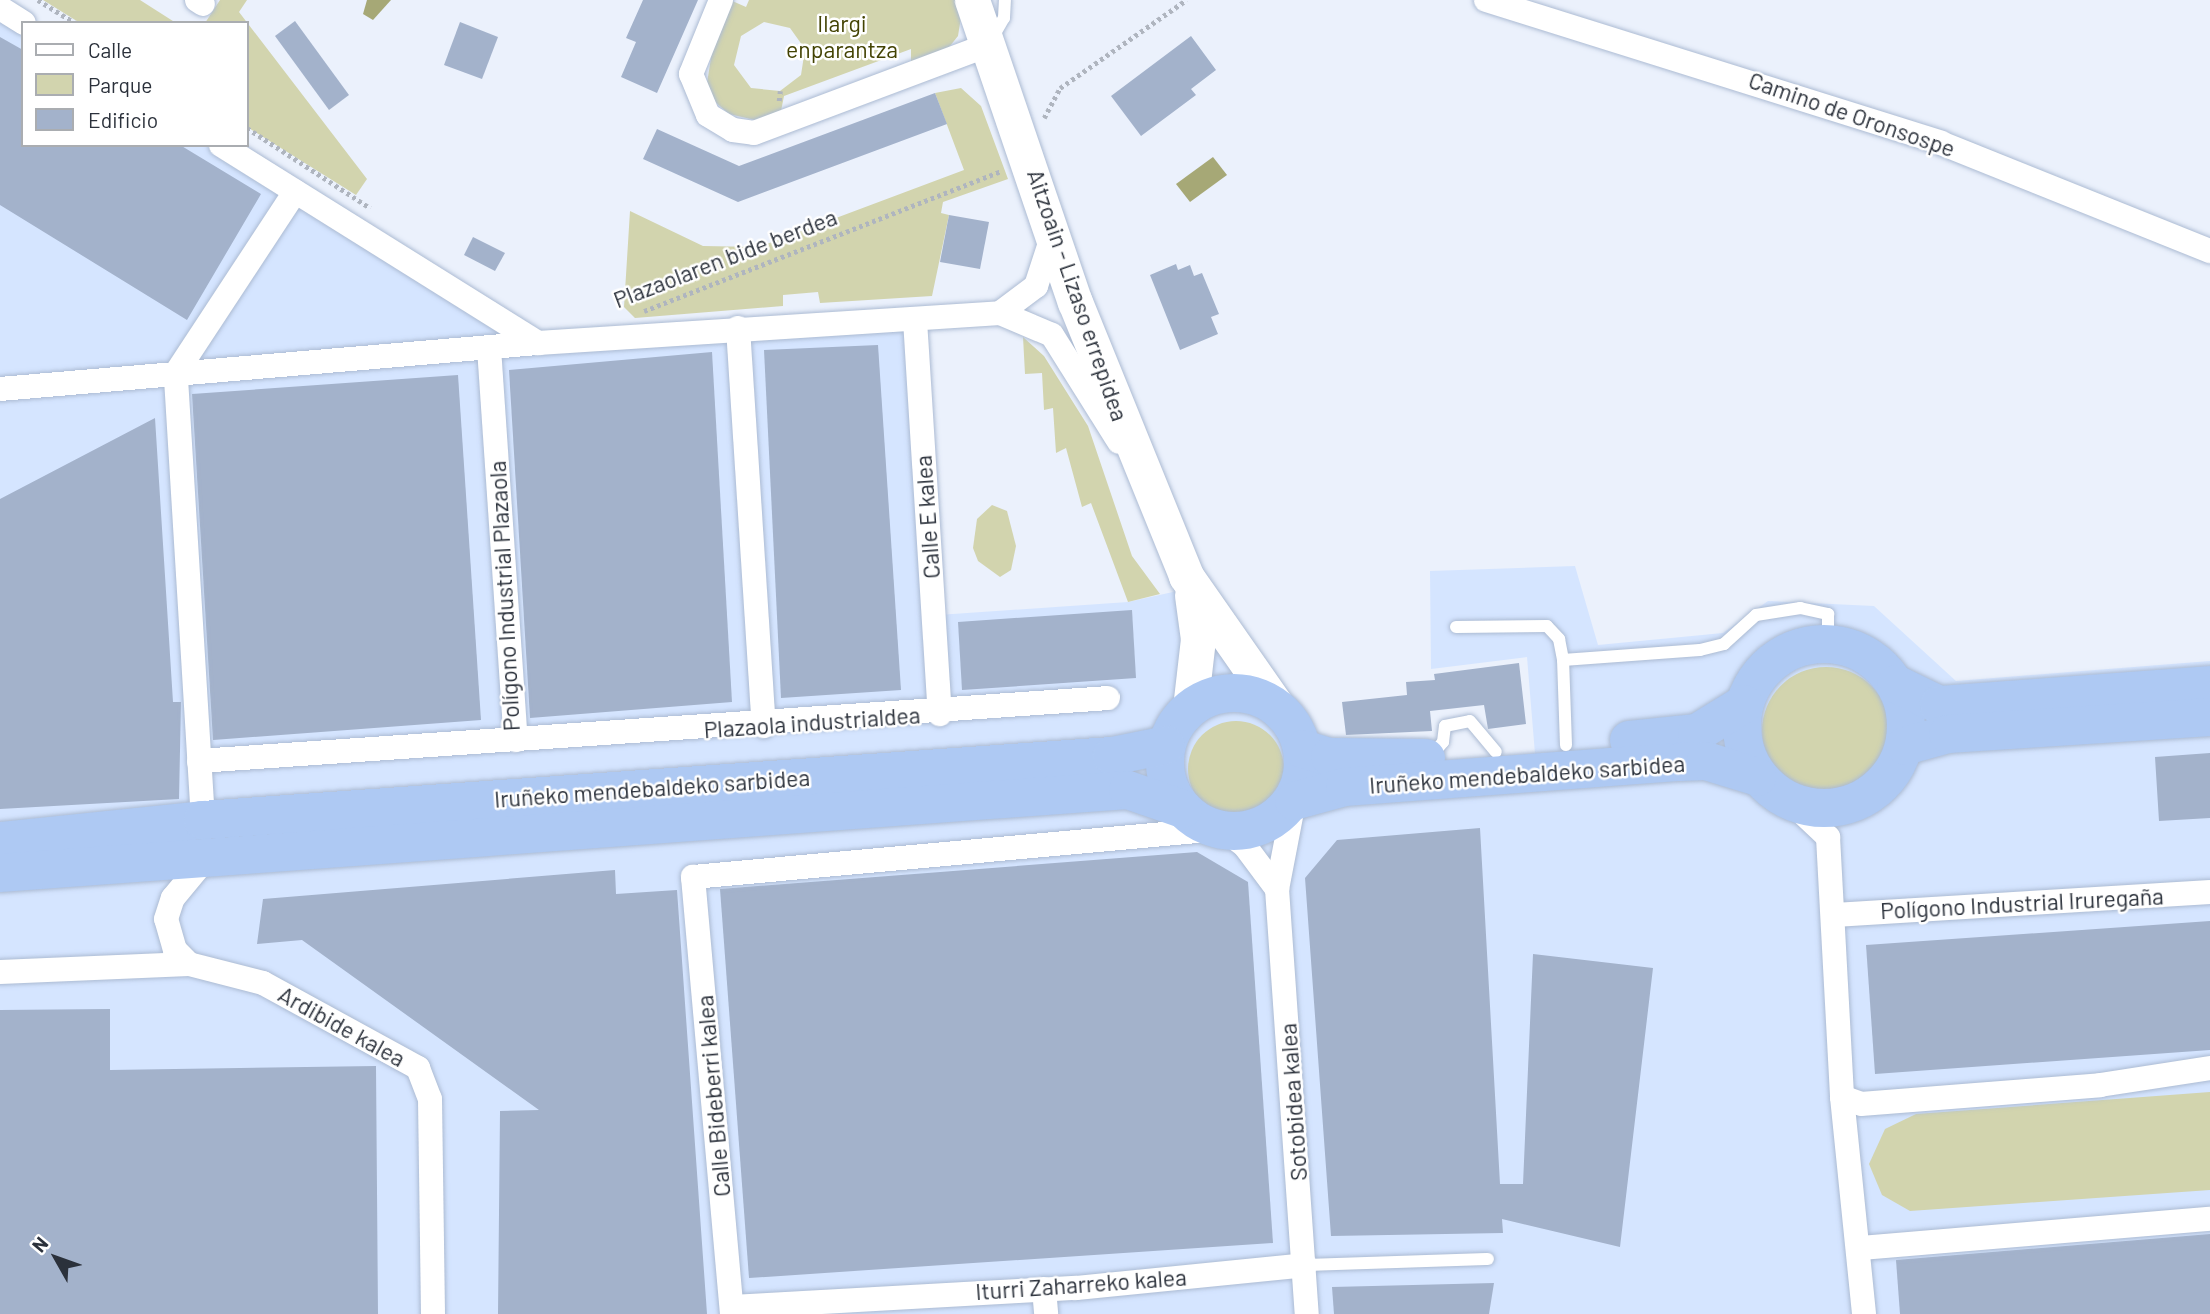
<!DOCTYPE html>
<html>
<head>
<meta charset="utf-8">
<style>
  body { margin:0 }
  #map { position:relative; width:2210px; height:1314px; overflow:hidden; background:#ebf1fc; font-family:Barlow,sans-serif }
  div>[style] { position:absolute }
  .built>* { inset:0; background:#d5e5ff }
  .green>* { inset:0; background:#d2d4ae }
  .round { border-radius:50% }
  .water>* { inset:0; background:#a6a876 }
  .building>* { inset:0; background:#a3b2cb }
  .path>* { height:4.5px; margin-top:-2.25px; transform-origin:0; background:repeating-linear-gradient(90deg,#afb5bf 0 3.5px,transparent 0 7px) }
  .roads { filter:drop-shadow(0 0 2px #acbbd3) drop-shadow(0 0 2px #acbbd3) }
  .lane>* { height:12px; margin:-6px; padding:0 6px; transform-origin:6px; border-radius:6px; background:#fff }
  .street>* { height:24px; margin:-12px; padding:0 12px; transform-origin:12px; border-radius:12px; background:#fff }
  .secondary>* { height:35px; margin:-17.5px; padding:0 17.5px; transform-origin:17.5px; border-radius:17.5px; background:#fff }
  .highway>* { height:38px; margin:-19px; padding:0 19px; transform-origin:19px; border-radius:19px; background:#aec9f3 }
  .highway>.ring { margin:-19px; padding:0; box-sizing:content-box; background:none; border:38px solid #aec9f3; border-radius:50% }
  span { translate:-50% -50%; white-space:nowrap; text-align:center; line-height:1.15; -webkit-text-stroke:5px #fff; paint-order:stroke }
  .park-label { font-size:23px; color:#434303 }
  .street-label { font-size:23px; color:#2b313b }
  .legend { position:absolute; left:21px; top:21px; width:228px; height:126px; box-sizing:border-box; background:#fff; border:2px solid #aaadb1; margin:0; padding:9px 12px; list-style:none; font-size:21px; color:#2b313b }
  .legend li { display:flex; align-items:center; gap:14px; height:35px }
  .legend b { width:35px; border:2px solid #aaadb1 }
  .north { position:absolute; left:21px; top:1223px; width:70px; height:70px; -webkit-text-stroke:5px #fff; paint-order:stroke; rotate:310deg; font-size:19px; font-weight:700; line-height:28px; text-align:center; color:#2b313b }
  .north::after { content:''; display:block; margin:auto; width:24px; height:32px; background:#2b313b; clip-path:polygon(50% 0,100% 100%,50% 72%,0 100%) }
</style>
</head>
<body>
<div id="map">
  <div class="built">
    <div style="clip-path:polygon(0 8px,23px 23px,23px 145px,221px 145px,538px 343px,915px 320px,938px 615px,1128px 602px,1191px 588px,1317px 764px,1335px 773px,1535px 754px,1527px 657px,1431px 669px,1430px 571px,1575px 566px,1598px 645px,1723px 633px,1768px 601px,1874px 606px,1956px 681px,2210px 661px,2210px 1314px,0 1314px)"></div>
  </div>
  <div class="green">
    <div style="clip-path:polygon(43px 0,140px 0,176px 23px,80px 23px)"></div>
    <div style="clip-path:polygon(220px 0,247px 0,239px 12px,367px 179px,356px 195px,247px 127px,247px 23px,205px 23px)"></div>
    <div style="clip-path:polygon(evenodd,730px 0,746px 7px,749px 0,957px 0,961px 17px,958px 36px,942px 56px,911px 67px,911px 49px,784px 96px,781px 111px,755px 120px,729px 114px,713px 100px,707px 83px,714px 39px,730px 0,764px 22px,790px 28px,805px 49px,801px 75px,780px 91px,751px 88px,734px 65px,741px 36px,764px 22px)"></div>
    <div style="clip-path:polygon(961px 88px,981px 106px,1008px 179px,943px 202px,941px 213px,949px 215px,932px 296px,820px 303px,818px 292px,783px 295px,783px 306px,635px 318px,624px 307px,630px 211px,703px 246px,759px 247px,964px 170px,935px 93px)"></div>
    <div style="clip-path:polygon(1023px 337px,1044px 356px,1088px 426px,1132px 556px,1160px 594px,1128px 602px,1091px 503px,1082px 507px,1066px 448px,1056px 453px,1053px 408px,1044px 410px,1042px 373px,1025px 374px)"></div>
    <div style="clip-path:polygon(992px 505px,1007px 511px,1016px 546px,1011px 570px,1000px 577px,978px 561px,973px 548px,977px 519px)"></div>
    <div class="round" style="left:1762px;top:667px;width:128px;height:128px"></div>
    <div class="round" style="left:1188px;top:721px;width:96px;height:96px"></div>
    <div style="clip-path:polygon(2210px 1092px,2210px 1190px,1910px 1211px,1882px 1195px,1869px 1164px,1885px 1129px,1916px 1114px)"></div>
  </div>
  <div class="water">
    <div style="clip-path:polygon(367px 0,391px 0,373px 20px,363px 14px)"></div>
    <div style="clip-path:polygon(1213px 157px,1227px 175px,1190px 202px,1176px 184px)"></div>
  </div>
  <div class="building">
    <div style="clip-path:polygon(643px 0,698px 0,657px 93px,621px 77px,636px 42px,626px 38px)"></div>
    <div style="clip-path:polygon(295px 21px,349px 95px,329px 110px,275px 36px)"></div>
    <div style="clip-path:polygon(460px 22px,498px 37px,482px 79px,444px 65px)"></div>
    <div style="clip-path:polygon(1191px 36px,1216px 70px,1191px 89px,1196px 95px,1141px 136px,1111px 96px)"></div>
    <div style="clip-path:polygon(0 37px,23px 50px,23px 145px,180px 145px,261px 194px,187px 320px,0 205px)"></div>
    <div style="clip-path:polygon(935px 93px,947px 124px,738px 202px,643px 159px,657px 129px,739px 166px)"></div>
    <div style="clip-path:polygon(949px 215px,989px 222px,980px 269px,940px 262px)"></div>
    <div style="clip-path:polygon(473px 237px,505px 253px,495px 271px,464px 255px)"></div>
    <div style="clip-path:polygon(1176px 264px,1178px 270px,1190px 265px,1194px 276px,1202px 273px,1219px 314px,1211px 317px,1218px 334px,1180px 350px,1150px 275px)"></div>
    <div style="clip-path:polygon(878px 345px,901px 690px,781px 698px,764px 350px)"></div>
    <div style="clip-path:polygon(712px 352px,732px 702px,530px 718px,509px 370px)"></div>
    <div style="clip-path:polygon(458px 375px,481px 720px,213px 740px,192px 394px)"></div>
    <div style="clip-path:polygon(155px 418px,173px 702px,181px 702px,179px 799px,0 809px,0 499px)"></div>
    <div style="clip-path:polygon(1132px 610px,1136px 678px,962px 690px,958px 622px)"></div>
    <div style="clip-path:polygon(1519px 663px,1526px 724px,1488px 729px,1484px 705px,1430px 711px,1432px 731px,1346px 735px,1342px 702px,1407px 695px,1406px 682px,1435px 680px,1434px 674px)"></div>
    <div style="clip-path:polygon(2210px 753px,2210px 818px,2159px 821px,2155px 757px)"></div>
    <div style="clip-path:polygon(1480px 828px,1500px 1184px,1523px 1184px,1533px 954px,1653px 968px,1620px 1247px,1502px 1219px,1503px 1233px,1331px 1236px,1305px 878px,1337px 840px)"></div>
    <div style="clip-path:polygon(1197px 852px,1248px 882px,1273px 1243px,749px 1278px,720px 889px)"></div>
    <div style="clip-path:polygon(615px 870px,616px 894px,677px 890px,707px 1314px,498px 1314px,500px 1111px,539px 1110px,302px 940px,257px 944px,263px 899px)"></div>
    <div style="clip-path:polygon(2210px 921px,2210px 1050px,1875px 1074px,1866px 945px)"></div>
    <div style="clip-path:polygon(110px 1009px,110px 1070px,376px 1066px,378px 1314px,0 1314px,0 1010px)"></div>
    <div style="clip-path:polygon(2210px 1234px,2210px 1314px,1900px 1314px,1896px 1260px)"></div>
    <div style="clip-path:polygon(1494px 1283px,1489px 1314px,1334px 1314px,1332px 1287px)"></div>
  </div>
  <div class="path">
    <div style="left:38px;top:0;width:44px;rotate:31.9deg"></div>
    <div style="left:779px;top:101px;width:10px;rotate:-84deg"></div>
    <div style="left:1044px;top:118px;width:34px;rotate:-62deg"></div>
    <div style="left:1060px;top:88px;width:154px;rotate:-34.9deg"></div>
    <div style="left:247px;top:128px;width:147px;rotate:33deg"></div>
    <div style="left:644px;top:311px;width:383px;rotate:-21.4deg"></div>
  </div>
  <div class="roads">
    <div class="lane">
      <div style="left:990px;top:42px;width:28px;rotate:-60deg"></div>
      <div style="left:1004px;top:18px;width:18px;rotate:-87deg"></div>
      <div style="left:1456px;top:627px;width:91px;rotate:-0.6deg"></div>
      <div style="left:1547px;top:626px;width:18px;rotate:47deg"></div>
      <div style="left:1559px;top:639px;width:21px;rotate:79deg"></div>
      <div style="left:1566px;top:745px;width:85px;rotate:-92deg"></div>
      <div style="left:1563px;top:660px;width:137px;rotate:-4.2deg"></div>
      <div style="left:1700px;top:650px;width:25px;rotate:-14deg"></div>
      <div style="left:1724px;top:644px;width:43px;rotate:-42.2deg"></div>
      <div style="left:1756px;top:615px;width:45px;rotate:-9deg"></div>
      <div style="left:1800px;top:608px;width:29px;rotate:12deg"></div>
      <div style="left:1828px;top:614px;width:29px;rotate:90deg"></div>
      <div style="left:1430px;top:757px;width:20px;rotate:-49deg"></div>
      <div style="left:1443px;top:742px;width:16px;rotate:-83deg"></div>
      <div style="left:1445px;top:726px;width:25px;rotate:-11deg"></div>
      <div style="left:1470px;top:721px;width:40px;rotate:50deg"></div>
      <div style="left:1305px;top:1265px;width:183px;rotate:-1.9deg"></div>
    </div>
    <div class="street">
      <div style="left:197px;top:0;width:7px;rotate:34deg"></div>
      <div style="left:721px;top:0;width:80px;rotate:112.1deg"></div>
      <div style="left:691px;top:74px;width:44px;rotate:67.5deg"></div>
      <div style="left:708px;top:115px;width:29px;rotate:31deg"></div>
      <div style="left:733px;top:130px;width:21px;rotate:8deg"></div>
      <div style="left:754px;top:133px;width:250px;rotate:-20.6deg"></div>
      <div style="left:1486px;top:0;width:477px;rotate:17.4deg"></div>
      <div style="left:1941px;top:143px;width:290px;rotate:21.9deg"></div>
      <div style="left:0;top:8px;width:28px;rotate:32deg"></div>
      <div style="left:221px;top:145px;width:374px;rotate:32deg"></div>
      <div style="left:1000px;top:313px;width:45px;rotate:-36.9deg"></div>
      <div style="left:1036px;top:286px;width:52px;rotate:-71.9deg"></div>
      <div style="left:915px;top:320px;width:395px;rotate:86.4deg"></div>
      <div style="left:738px;top:328px;width:399px;rotate:86.3deg"></div>
      <div style="left:489px;top:348px;width:393px;rotate:86.1deg"></div>
      <div style="left:0;top:389px;width:540px;rotate:-4.89deg"></div>
      <div style="left:538px;top:343px;width:463px;rotate:-3.7deg"></div>
      <div style="left:1000px;top:313px;width:56px;rotate:22.9deg"></div>
      <div style="left:1052px;top:335px;width:126px;rotate:57.9deg"></div>
      <div style="left:199px;top:761px;width:911px;rotate:-3.96deg"></div>
      <div style="left:1294px;top:801px;width:90px;rotate:100.9deg"></div>
      <div style="left:1277px;top:889px;width:426px;rotate:86deg"></div>
      <div style="left:1792px;top:803px;width:50px;rotate:43.4deg"></div>
      <div style="left:1828px;top:837px;width:260px;rotate:86.9deg"></div>
      <div style="left:1842px;top:1097px;width:218px;rotate:84.2deg"></div>
      <div style="left:203px;top:820px;width:448px;rotate:-93.5deg"></div>
      <div style="left:176px;top:373px;width:217px;rotate:-56.7deg"></div>
      <div style="left:1224px;top:830px;width:26px;rotate:37deg"></div>
      <div style="left:1245px;top:846px;width:54px;rotate:53.3deg"></div>
      <div style="left:1834px;top:915px;width:377px;rotate:-3.5deg"></div>
      <div style="left:189px;top:964px;width:20px;rotate:-135deg"></div>
      <div style="left:175px;top:950px;width:32px;rotate:-106deg"></div>
      <div style="left:166px;top:919px;width:22px;rotate:-72deg"></div>
      <div style="left:173px;top:898px;width:53px;rotate:-50.3deg"></div>
      <div style="left:0;top:972px;width:189px;rotate:-2.4deg"></div>
      <div style="left:189px;top:964px;width:76px;rotate:14.4deg"></div>
      <div style="left:263px;top:983px;width:177px;rotate:28.7deg"></div>
      <div style="left:418px;top:1068px;width:33px;rotate:69deg"></div>
      <div style="left:430px;top:1099px;width:215px;rotate:89.2deg"></div>
      <div style="left:1842px;top:1097px;width:20px;rotate:20deg"></div>
      <div style="left:1861px;top:1104px;width:240px;rotate:-4.5deg"></div>
      <div style="left:2100px;top:1085px;width:111px;rotate:-8.8deg"></div>
      <div style="left:1861px;top:1248px;width:350px;rotate:-4.8deg"></div>
      <div style="left:1044px;top:1289px;width:25px;rotate:85deg"></div>
      <div style="left:732px;top:1307px;width:345px;rotate:-3.2deg"></div>
      <div style="left:1076px;top:1288px;width:230px;rotate:-5.7deg"></div>
      <div style="left:732px;top:1314px;width:439px;rotate:-95.1deg"></div>
      <div style="left:693px;top:877px;width:527px;rotate:-5.22deg"></div>
    </div>
    <div class="secondary">
      <div style="left:972px;top:0;width:319px;rotate:71.2deg"></div>
      <div style="left:1075px;top:302px;width:296px;rotate:67.9deg"></div>
      <div style="left:1186px;top:576px;width:157px;rotate:55.1deg"></div>
      <div style="left:1190px;top:708px;width:69px;rotate:-83.4deg"></div>
      <div style="left:1198px;top:639px;width:44px;rotate:-97.8deg"></div>
    </div>
    <div class="highway">
      <div class="ring" style="left:1742px;top:644px;width:126px;height:126px"></div>
      <div style="left:1896px;top:684px;width:48px;rotate:26deg"></div>
      <div style="left:1939px;top:705px;width:272px;rotate:-4.2deg"></div>
      <div class="ring" style="left:1165px;top:693px;width:100px;height:100px"></div>
      <div style="left:1629px;top:740px;width:68px;rotate:-5.9deg"></div>
      <div style="left:1697px;top:733px;width:55px;rotate:-31.7deg"></div>
      <div style="left:1905px;top:746px;width:45px;rotate:-15.6deg"></div>
      <div style="left:1948px;top:734px;width:263px;rotate:-3.7deg"></div>
      <div style="left:1303px;top:749px;width:28px;rotate:17deg"></div>
      <div style="left:1330px;top:757px;width:96px;rotate:0.6deg"></div>
      <div style="left:1294px;top:801px;width:53px;rotate:-15.4deg"></div>
      <div style="left:1345px;top:787px;width:336px;rotate:-4.3deg"></div>
      <div style="left:1680px;top:762px;width:26px;rotate:-2deg"></div>
      <div style="left:1706px;top:761px;width:54px;rotate:17.1deg"></div>
      <div style="left:0;top:841px;width:204px;rotate:-5.9deg"></div>
      <div style="left:203px;top:820px;width:911px;rotate:-4.03deg"></div>
      <div style="left:1112px;top:756px;width:55px;rotate:-11.5deg"></div>
      <div style="left:0;top:873px;width:1131px;rotate:-4.21deg"></div>
      <div style="left:1128px;top:790px;width:58px;rotate:19.1deg"></div>
    </div>
  </div>
  <div class="park-label">
    <span style="left:842px;top:36px">Ilargi<br>enparantza</span>
  </div>
  <div class="street-label">
    <span style="left:1852px;top:114px;rotate:19deg">Camino de Oronsospe</span>
    <span style="left:725px;top:258px;rotate:-21deg">Plazaolaren bide berdea</span>
    <span style="left:1078px;top:295px;rotate:71deg">Aitzoain - Lizaso errepidea</span>
    <span style="left:927px;top:517px;rotate:-94deg">Calle E kalea</span>
    <span style="left:504px;top:596px;rotate:-93deg">Polígono Industrial Plazaola</span>
    <span style="left:812px;top:722px;rotate:-4deg">Plazaola industrialdea</span>
    <span style="left:1527px;top:774px;rotate:-4deg">Iruñeko mendebaldeko sarbidea</span>
    <span style="left:652px;top:788px;rotate:-4deg">Iruñeko mendebaldeko sarbidea</span>
    <span style="left:2022px;top:903px;rotate:-3deg">Polígono Industrial Iruregaña</span>
    <span style="left:342px;top:1026px;rotate:29deg">Ardibide kalea</span>
    <span style="left:713px;top:1096px;rotate:-95deg">Calle Bideberri kalea</span>
    <span style="left:1293px;top:1102px;rotate:-94deg">Sotobidea kalea</span>
    <span style="left:1081px;top:1284px;rotate:-4deg">Iturri Zaharreko kalea</span>
  </div>
  <ul class="legend">
  <li><b style="height:9px;background:#fff"></b>Calle</li>
  <li><b style="height:19px;background:#d2d4ae"></b>Parque</li>
  <li><b style="height:19px;background:#a3b2cb"></b>Edificio</li>
  </ul>
  <div class="north">N</div>
</div>
</body>
</html>
